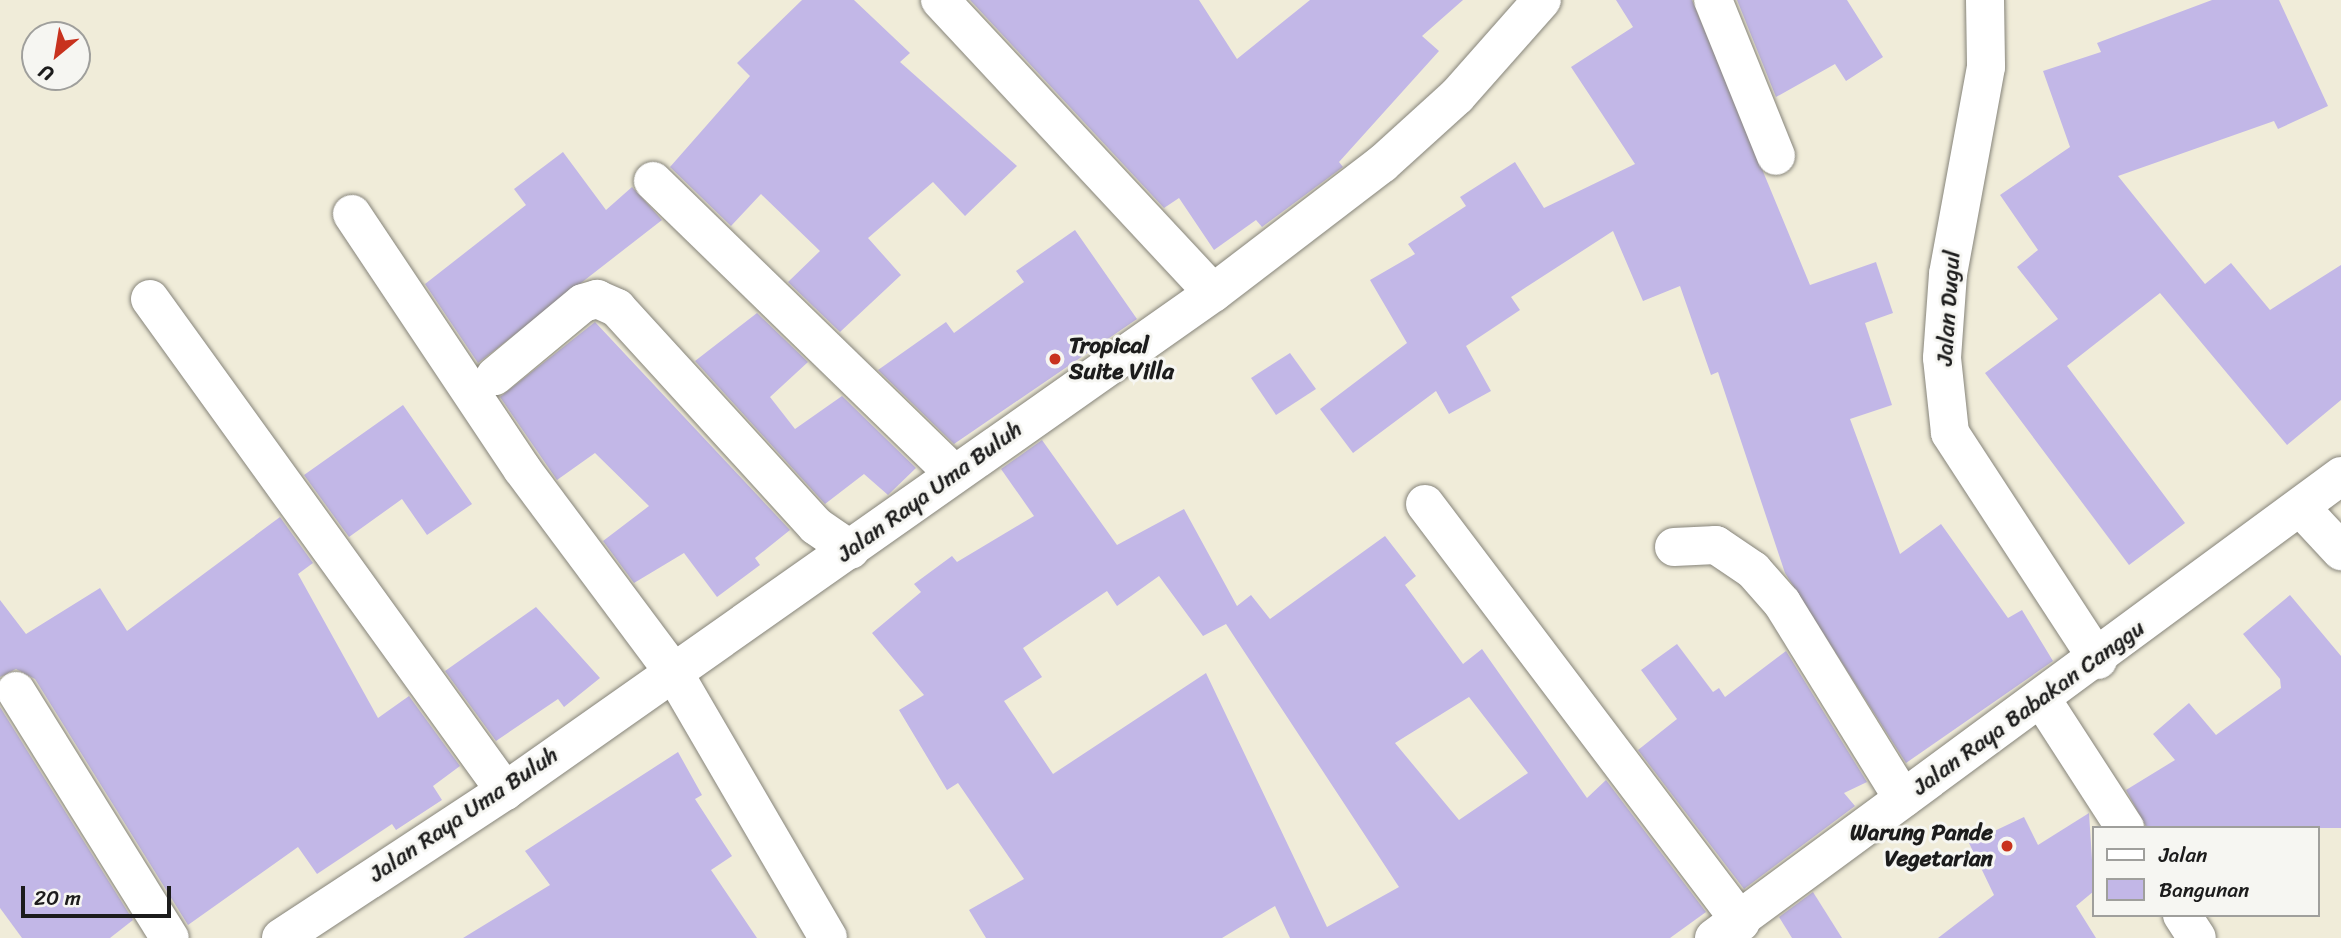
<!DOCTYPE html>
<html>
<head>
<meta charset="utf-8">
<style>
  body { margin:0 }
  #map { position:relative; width:2341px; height:938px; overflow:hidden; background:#f0ecd9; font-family:Sriracha,sans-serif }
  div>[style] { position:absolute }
  .building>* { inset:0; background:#c2b7e7 }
  .roads { filter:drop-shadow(0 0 2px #86847a) drop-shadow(0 0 2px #86847a) }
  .minor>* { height:38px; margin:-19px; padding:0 19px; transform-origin:19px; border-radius:19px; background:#fff }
  .dots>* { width:19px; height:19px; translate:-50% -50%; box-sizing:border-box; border:4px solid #f6f6f2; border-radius:50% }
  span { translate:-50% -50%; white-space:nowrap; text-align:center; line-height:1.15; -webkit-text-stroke:6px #f6f6f2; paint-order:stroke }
  .street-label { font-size:23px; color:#1c1c1c }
  .poi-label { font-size:23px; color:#1c1c1c; font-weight:700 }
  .left { translate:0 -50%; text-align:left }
  .right { translate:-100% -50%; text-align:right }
  .legend { position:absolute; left:2092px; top:826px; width:228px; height:91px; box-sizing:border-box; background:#f6f6f2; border:2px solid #9f9f9c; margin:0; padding:9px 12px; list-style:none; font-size:21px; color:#1c1c1c }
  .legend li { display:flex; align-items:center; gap:14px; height:35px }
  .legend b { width:35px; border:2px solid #9f9f9c }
  .north { position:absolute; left:21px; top:21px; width:70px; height:70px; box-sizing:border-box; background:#f6f6f2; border:2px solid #9f9f9c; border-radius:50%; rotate:210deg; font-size:19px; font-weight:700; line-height:28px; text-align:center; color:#1c1c1c }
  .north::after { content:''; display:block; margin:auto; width:24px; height:32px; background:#c8321e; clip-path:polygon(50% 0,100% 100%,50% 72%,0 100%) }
  .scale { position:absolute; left:21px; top:886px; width:150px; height:32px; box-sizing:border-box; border:4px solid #1c1c1c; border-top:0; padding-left:9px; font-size:21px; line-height:24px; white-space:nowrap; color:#1c1c1c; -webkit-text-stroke:5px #f6f6f2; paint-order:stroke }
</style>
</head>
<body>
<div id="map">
  <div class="building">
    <div style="clip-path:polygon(802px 0,854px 0,910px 53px,900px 62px,1017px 166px,965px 216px,933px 182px,868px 238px,901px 275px,840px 332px,788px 282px,820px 251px,761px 194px,731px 226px,670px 167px,750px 76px,737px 63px)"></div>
    <div style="clip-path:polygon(970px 0,1199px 0,1237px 59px,1310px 0,1463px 0,1422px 36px,1439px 51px,1339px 162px,1343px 167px,1262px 227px,1256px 220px,1214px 250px,1179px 198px,1164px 208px)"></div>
    <div style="clip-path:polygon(1616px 0,1692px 0,1810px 285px,1876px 262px,1893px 313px,1865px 323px,1892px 405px,1850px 419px,1900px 554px,1941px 524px,2008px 618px,2022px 610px,2053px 661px,1906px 763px,1785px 573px,1718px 372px,1711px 375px,1680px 286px,1643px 301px,1613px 231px,1511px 297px,1520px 310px,1466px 346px,1491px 391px,1449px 414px,1436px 391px,1353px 453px,1320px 409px,1407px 343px,1370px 280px,1415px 254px,1408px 244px,1466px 206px,1460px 197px,1515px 162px,1544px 208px,1635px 164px,1571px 67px,1633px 27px)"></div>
    <div style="clip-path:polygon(1737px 0,1847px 0,1883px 57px,1846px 81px,1835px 64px,1776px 97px)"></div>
    <div style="clip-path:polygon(2212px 0,2279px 0,2328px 106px,2278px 129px,2274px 121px,2118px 176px,2205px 284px,2231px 263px,2270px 310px,2341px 265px,2341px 400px,2287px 445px,2160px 293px,2067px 366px,2185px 523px,2129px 565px,1985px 373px,2058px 319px,2017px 267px,2038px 250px,2000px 195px,2070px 147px,2043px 71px,2101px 52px,2097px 43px)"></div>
    <div style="clip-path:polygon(563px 152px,606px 210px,632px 187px,662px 220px,478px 363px,425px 284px,526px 205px,514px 189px)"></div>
    <div style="clip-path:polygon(1075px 230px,1137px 319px,954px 444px,878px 370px,946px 322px,954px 333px,1024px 282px,1016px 271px)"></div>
    <div style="clip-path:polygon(757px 313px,808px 362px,770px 397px,795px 429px,842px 396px,916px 468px,888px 495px,864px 474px,825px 504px,695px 361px)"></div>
    <div style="clip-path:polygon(595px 322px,790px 530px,755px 558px,760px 565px,717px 597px,684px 553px,634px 583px,603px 541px,649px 506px,595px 453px,557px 480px,500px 397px)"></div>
    <div style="clip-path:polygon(1290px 353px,1316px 389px,1276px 415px,1251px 378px)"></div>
    <div style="clip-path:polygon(403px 405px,472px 504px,427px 535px,402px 499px,349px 537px,304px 475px)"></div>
    <div style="clip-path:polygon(evenodd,1042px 440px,1117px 545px,1184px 509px,1237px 606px,1251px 595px,1270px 619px,1385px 536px,1416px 576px,1405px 585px,1463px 664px,1482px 649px,1587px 798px,1606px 780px,1706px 912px,1670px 938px,1290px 938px,1275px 906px,1222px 938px,986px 938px,969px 910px,1024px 879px,958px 783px,947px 790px,899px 710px,924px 695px,872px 633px,921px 592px,914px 584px,952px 556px,957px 562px,1034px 516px,1001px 469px,1042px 440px,1159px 576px,1203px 636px,1226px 624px,1399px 887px,1327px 927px,1206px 673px,1053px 774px,1004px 701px,1042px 677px,1023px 648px,1107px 591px,1117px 606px,1159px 576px,1042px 440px,1469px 697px,1528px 773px,1459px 820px,1395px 743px,1469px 697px)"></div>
    <div style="clip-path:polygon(280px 517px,313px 563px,298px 574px,378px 718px,409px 696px,460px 766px,433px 786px,442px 800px,396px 830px,392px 824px,317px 874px,298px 847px,188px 925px,35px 679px,16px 669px,0 677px,0 600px,26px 634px,100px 588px,127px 631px)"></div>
    <div style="clip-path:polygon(2290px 595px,2341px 656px,2341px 828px,2147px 828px,2126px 790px,2175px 760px,2153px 734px,2189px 703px,2216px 735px,2281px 688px,2280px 679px,2243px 634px)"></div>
    <div style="clip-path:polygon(536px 607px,600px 678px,564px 707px,558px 699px,496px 741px,445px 671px)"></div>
    <div style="clip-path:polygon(1677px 644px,1713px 692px,1719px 688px,1725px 697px,1786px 651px,1867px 782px,1844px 793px,1855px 806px,1744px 889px,1638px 750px,1677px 719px,1641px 670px)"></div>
    <div style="clip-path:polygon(0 707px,133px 920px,110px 938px,22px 938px,0 908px)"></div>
    <div style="clip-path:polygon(678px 752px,702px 795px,695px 799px,732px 856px,711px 870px,757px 938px,463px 938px,550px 885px,525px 851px)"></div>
    <div style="clip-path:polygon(2089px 813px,2094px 891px,2076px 906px,2096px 938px,1938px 938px,1994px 895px,1969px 843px,2024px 817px,2038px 845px)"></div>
    <div style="clip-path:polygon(1813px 892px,1842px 938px,1792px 938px,1779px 917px)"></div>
  </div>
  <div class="roads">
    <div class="minor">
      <div style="left:940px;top:0;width:400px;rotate:47deg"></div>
      <div style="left:1713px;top:0;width:168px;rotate:68deg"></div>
      <div style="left:1985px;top:0;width:67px;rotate:89.1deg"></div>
      <div style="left:1986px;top:67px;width:210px;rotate:100.4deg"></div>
      <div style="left:1948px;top:274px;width:84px;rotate:94.1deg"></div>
      <div style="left:1942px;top:358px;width:75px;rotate:83.9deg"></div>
      <div style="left:1950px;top:433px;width:271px;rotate:56.9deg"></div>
      <div style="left:653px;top:181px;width:419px;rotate:44.2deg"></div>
      <div style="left:352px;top:214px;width:306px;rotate:56.3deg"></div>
      <div style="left:522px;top:469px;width:254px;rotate:53.3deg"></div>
      <div style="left:674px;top:673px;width:306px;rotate:59.8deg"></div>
      <div style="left:150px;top:299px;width:607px;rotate:54.19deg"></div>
      <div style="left:495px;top:376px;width:114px;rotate:-39.7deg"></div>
      <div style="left:583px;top:303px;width:15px;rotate:-16deg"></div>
      <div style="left:597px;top:299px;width:22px;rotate:24deg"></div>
      <div style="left:617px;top:308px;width:295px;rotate:47.6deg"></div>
      <div style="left:816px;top:526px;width:42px;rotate:34.4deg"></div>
      <div style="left:1425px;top:504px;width:524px;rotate:52.91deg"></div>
      <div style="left:2301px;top:508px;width:59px;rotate:47.1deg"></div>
      <div style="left:1674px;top:547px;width:42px;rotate:-2.7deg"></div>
      <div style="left:1716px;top:545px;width:45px;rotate:34deg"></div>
      <div style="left:1753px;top:570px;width:44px;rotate:48.7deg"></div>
      <div style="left:1782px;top:603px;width:230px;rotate:58.3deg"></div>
      <div style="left:16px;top:691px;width:291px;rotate:58.1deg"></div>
      <div style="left:2041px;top:698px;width:155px;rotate:57.1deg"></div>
      <div style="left:2182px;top:915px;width:27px;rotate:57deg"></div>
      <div style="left:281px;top:938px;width:268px;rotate:-33.3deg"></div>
      <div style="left:505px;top:791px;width:866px;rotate:-35.12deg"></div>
      <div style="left:1213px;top:293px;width:213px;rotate:-37.4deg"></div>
      <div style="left:1382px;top:164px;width:101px;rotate:-42.2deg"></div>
      <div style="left:1457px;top:96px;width:128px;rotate:-48.5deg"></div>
      <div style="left:1714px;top:938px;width:779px;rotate:-36.38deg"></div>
    </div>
  </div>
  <div class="dots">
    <div style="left:1055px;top:359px;background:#c8321e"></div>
    <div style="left:2007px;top:846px;background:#c8321e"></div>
  </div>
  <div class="street-label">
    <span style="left:1949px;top:308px;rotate:-86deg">Jalan Dugul</span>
    <span style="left:930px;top:492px;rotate:-36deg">Jalan Raya Uma Buluh</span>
    <span style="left:2029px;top:708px;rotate:-36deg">Jalan Raya Babakan Canggu</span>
    <span style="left:464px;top:815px;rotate:-34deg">Jalan Raya Uma Buluh</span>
  </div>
  <div class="poi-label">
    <span class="left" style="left:1069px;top:359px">Tropical<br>Suite Villa</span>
    <span class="right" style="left:1993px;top:846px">Warung Pande<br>Vegetarian</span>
  </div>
  <ul class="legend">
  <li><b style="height:9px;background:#fff"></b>Jalan</li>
  <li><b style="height:19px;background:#c2b7e7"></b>Bangunan</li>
  </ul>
  <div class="north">U</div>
  <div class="scale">20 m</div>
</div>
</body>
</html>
